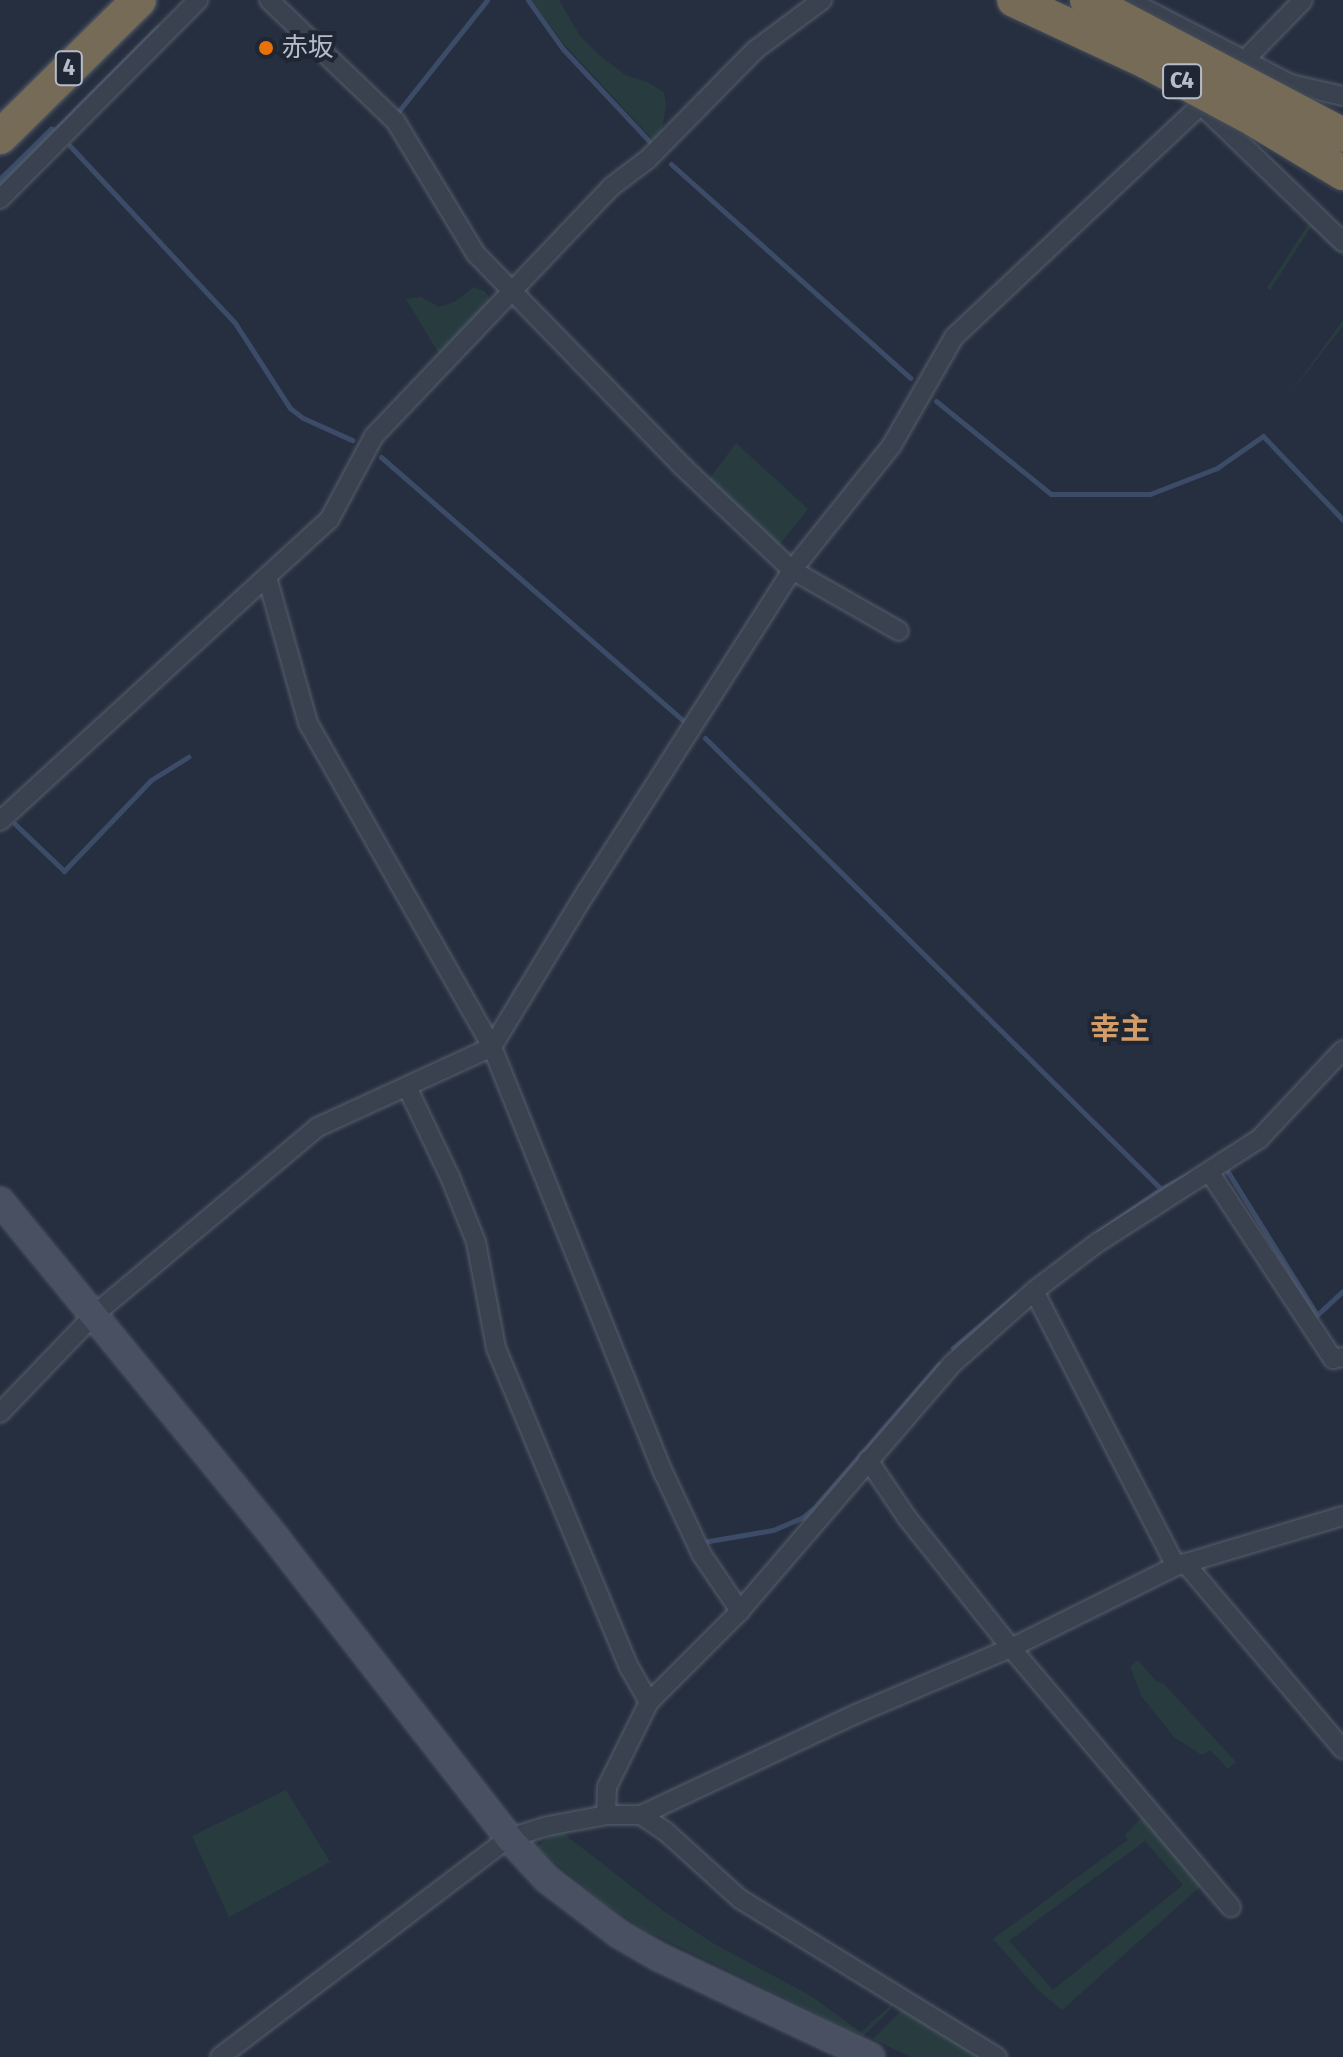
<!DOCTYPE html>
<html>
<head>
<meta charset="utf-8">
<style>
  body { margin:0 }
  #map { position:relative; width:1343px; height:2057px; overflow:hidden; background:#262f3f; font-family:"Fira Sans Condensed","Noto Sans JP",sans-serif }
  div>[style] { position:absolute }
  .green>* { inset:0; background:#283c40 }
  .water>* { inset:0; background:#3c4b67 }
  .stream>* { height:5px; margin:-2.5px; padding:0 2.5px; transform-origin:2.5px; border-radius:2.5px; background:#3c4b67 }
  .roads { filter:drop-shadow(0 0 2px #585f6d) drop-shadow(0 0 2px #585f6d) }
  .street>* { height:18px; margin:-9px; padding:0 9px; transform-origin:9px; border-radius:9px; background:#3a414f }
  .secondary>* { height:26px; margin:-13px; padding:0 13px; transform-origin:13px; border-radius:13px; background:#485062 }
  .highway>* { height:34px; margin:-17px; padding:0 17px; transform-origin:17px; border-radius:17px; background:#756b57 }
  .bridges { filter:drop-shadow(0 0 2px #454c5a) drop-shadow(0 0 2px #454c5a) }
  .highway-bridge>* { height:34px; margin:-17px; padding:0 17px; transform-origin:17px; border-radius:17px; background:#756b57 }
  .dots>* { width:22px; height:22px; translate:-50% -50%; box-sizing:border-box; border:4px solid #1f2634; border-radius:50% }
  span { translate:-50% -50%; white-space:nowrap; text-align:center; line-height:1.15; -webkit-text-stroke:8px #1f2634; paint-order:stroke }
  .shield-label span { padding:2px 6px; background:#1f2634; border:2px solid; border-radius:6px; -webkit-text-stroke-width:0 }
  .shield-label { font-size:24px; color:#b6bcca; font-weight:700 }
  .poi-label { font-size:26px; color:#b6bcca }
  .left { translate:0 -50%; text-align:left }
  .quarter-label { font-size:30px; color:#d29d69; font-weight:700 }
</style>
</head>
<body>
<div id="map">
  <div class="green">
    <div style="clip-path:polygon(531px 0,559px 0,580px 36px,601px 57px,627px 76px,647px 82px,664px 92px,666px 106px,661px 134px,654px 141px,563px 43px)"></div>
    <div style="clip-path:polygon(1311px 220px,1343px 250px,1343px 257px,1311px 227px,1270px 290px,1267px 288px)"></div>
    <div style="clip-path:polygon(474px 287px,486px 292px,493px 305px,441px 357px,406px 299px,421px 297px,439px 307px,454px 302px)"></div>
    <div style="clip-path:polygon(1343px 320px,1343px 326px,1288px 396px)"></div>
    <div style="clip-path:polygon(736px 443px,808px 509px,777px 548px,707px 482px)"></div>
    <div style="clip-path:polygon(1138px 1660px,1156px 1681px,1164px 1684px,1236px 1762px,1228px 1769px,1210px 1750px,1202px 1755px,1174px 1737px,1142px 1697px,1130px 1667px)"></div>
    <div style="clip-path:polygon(286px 1790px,330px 1862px,229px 1917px,192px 1836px)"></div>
    <div style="clip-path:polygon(evenodd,1144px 1815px,1202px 1885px,1062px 2010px,1038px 1990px,993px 1939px,1128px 1840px,1125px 1835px,1144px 1815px,1145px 1841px,1183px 1885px,1053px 1990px,1009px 1941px,1145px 1841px)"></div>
    <div style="clip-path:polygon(559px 1830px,662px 1910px,716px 1945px,811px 1996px,861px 2032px,892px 2004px,890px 2010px,863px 2036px,643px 1929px,604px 1903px,536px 1847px)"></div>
    <div style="clip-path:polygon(902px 2010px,909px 2011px,985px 2057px,911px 2057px,873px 2039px)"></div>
  </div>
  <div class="water">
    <div style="clip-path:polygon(51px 126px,60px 130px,0 191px,0 176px)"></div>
  </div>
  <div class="stream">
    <div style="left:528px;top:0;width:60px;rotate:54.5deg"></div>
    <div style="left:563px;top:49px;width:126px;rotate:46.9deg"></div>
    <div style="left:398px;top:112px;width:143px;rotate:-51.5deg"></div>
    <div style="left:52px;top:133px;width:150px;rotate:-45deg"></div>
    <div style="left:70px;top:146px;width:242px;rotate:47deg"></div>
    <div style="left:235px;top:323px;width:101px;rotate:57.1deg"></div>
    <div style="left:290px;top:408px;width:16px;rotate:38deg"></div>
    <div style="left:303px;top:418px;width:54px;rotate:24.2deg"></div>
    <div style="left:671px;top:164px;width:321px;rotate:41.8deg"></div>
    <div style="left:936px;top:401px;width:148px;rotate:39deg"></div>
    <div style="left:1051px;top:494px;width:99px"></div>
    <div style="left:1150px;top:494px;width:72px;rotate:-21.2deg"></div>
    <div style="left:1217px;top:468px;width:56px;rotate:-34.8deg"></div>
    <div style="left:1263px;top:436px;width:116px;rotate:46.4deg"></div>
    <div style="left:381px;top:457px;width:400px;rotate:41.1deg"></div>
    <div style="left:705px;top:738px;width:641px;rotate:44.68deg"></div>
    <div style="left:1161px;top:1189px;width:32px;rotate:-28deg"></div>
    <div style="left:15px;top:824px;width:68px;rotate:43.8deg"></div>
    <div style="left:64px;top:871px;width:126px;rotate:-46.3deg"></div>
    <div style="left:151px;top:780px;width:44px;rotate:-31.9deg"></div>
    <div style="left:1228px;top:1172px;width:168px;rotate:58.1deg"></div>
    <div style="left:1317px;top:1315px;width:35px;rotate:-43deg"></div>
    <div style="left:1097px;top:1233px;width:78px;rotate:-34.5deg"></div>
    <div style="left:953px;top:1348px;width:82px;rotate:-40.1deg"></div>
    <div style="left:703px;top:1542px;width:71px;rotate:-9.7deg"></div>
    <div style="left:773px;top:1530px;width:33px;rotate:-23deg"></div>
    <div style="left:803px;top:1517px;width:17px;rotate:-40deg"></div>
    <div style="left:816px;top:1506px;width:188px;rotate:-49.1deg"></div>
  </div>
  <div class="roads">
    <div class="street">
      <div style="left:269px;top:0;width:176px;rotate:43.8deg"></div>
      <div style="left:396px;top:122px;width:154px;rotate:58.8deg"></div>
      <div style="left:476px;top:254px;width:297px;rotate:45.8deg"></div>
      <div style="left:683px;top:467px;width:150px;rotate:43.4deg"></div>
      <div style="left:792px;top:570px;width:123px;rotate:29.7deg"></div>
      <div style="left:1128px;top:0;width:183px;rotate:27.3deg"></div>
      <div style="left:1291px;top:84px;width:53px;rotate:13deg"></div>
      <div style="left:1201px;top:105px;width:197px;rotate:44deg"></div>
      <div style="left:0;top:199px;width:281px;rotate:-45.1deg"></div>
      <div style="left:267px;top:577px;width:152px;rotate:74.3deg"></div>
      <div style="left:308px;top:723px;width:373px;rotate:60.4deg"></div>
      <div style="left:492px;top:1047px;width:460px;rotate:68.1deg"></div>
      <div style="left:664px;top:1474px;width:89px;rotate:64.9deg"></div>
      <div style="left:702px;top:1555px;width:68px;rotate:55.8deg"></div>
      <div style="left:0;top:821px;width:446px;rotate:-42.5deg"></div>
      <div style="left:329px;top:520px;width:95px;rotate:-61.8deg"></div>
      <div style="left:374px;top:436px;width:344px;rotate:-46.4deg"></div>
      <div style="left:611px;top:187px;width:46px;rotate:-37.1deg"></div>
      <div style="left:648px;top:159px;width:153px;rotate:-45.5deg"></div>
      <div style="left:755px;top:50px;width:84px;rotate:-36.7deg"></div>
      <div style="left:408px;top:1089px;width:98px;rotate:64.5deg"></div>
      <div style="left:450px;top:1177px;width:70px;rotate:68.2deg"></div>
      <div style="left:476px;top:1242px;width:108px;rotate:79.3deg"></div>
      <div style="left:496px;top:1348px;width:346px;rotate:67.4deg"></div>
      <div style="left:629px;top:1667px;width:40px;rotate:60.3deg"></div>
      <div style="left:1210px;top:1173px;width:223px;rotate:56.5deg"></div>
      <div style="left:1333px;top:1359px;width:10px;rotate:-11deg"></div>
      <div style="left:1034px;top:1291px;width:309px;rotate:62.7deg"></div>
      <div style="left:0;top:1413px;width:137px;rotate:-46.2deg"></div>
      <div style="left:95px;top:1314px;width:291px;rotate:-40deg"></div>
      <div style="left:318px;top:1127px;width:192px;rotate:-24.7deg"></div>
      <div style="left:492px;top:1047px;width:183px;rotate:-58.7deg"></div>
      <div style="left:587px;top:891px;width:381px;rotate:-57.4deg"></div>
      <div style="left:792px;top:570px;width:160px;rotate:-51.3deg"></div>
      <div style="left:892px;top:445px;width:125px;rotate:-60.1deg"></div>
      <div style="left:954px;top:337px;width:339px;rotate:-43.2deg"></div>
      <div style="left:1201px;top:105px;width:146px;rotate:-45.8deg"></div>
      <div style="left:868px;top:1460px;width:71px;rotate:55.9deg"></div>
      <div style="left:908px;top:1519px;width:165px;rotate:51.4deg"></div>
      <div style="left:1011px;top:1648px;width:340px;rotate:49.7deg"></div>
      <div style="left:1185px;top:1563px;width:244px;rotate:49.7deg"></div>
      <div style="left:606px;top:1815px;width:28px;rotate:-88deg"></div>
      <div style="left:607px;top:1787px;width:95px;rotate:-63.7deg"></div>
      <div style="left:649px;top:1702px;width:126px;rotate:-45deg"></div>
      <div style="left:738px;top:1613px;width:327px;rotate:-49.3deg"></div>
      <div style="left:951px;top:1365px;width:111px;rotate:-41.7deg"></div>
      <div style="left:1034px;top:1291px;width:79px;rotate:-37.3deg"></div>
      <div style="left:1097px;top:1243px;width:193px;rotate:-32.7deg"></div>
      <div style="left:1259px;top:1139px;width:122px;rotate:-46.7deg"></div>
      <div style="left:641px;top:1815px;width:238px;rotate:-25.2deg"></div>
      <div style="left:856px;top:1714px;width:168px;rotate:-23.1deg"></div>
      <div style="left:1011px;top:1648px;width:184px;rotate:-26.4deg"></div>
      <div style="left:1176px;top:1566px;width:174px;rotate:-16.7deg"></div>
      <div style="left:220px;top:2057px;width:363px;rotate:-37.2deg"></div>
      <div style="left:509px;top:1838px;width:41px;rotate:-17.1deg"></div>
      <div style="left:548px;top:1826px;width:59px;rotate:-10.7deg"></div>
      <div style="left:606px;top:1815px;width:35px"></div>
      <div style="left:641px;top:1815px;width:29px;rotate:34deg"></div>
      <div style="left:665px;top:1831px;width:101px;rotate:42.2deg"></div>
      <div style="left:740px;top:1899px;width:302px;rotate:31.6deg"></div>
    </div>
    <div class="secondary">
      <div style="left:0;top:1201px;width:438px;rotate:50.7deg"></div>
      <div style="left:277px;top:1540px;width:378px;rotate:52.1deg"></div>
      <div style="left:509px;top:1838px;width:56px;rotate:47.2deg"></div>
      <div style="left:547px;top:1879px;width:91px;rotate:37.4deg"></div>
      <div style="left:619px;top:1934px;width:46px;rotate:29.9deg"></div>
      <div style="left:659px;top:1957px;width:234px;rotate:25.3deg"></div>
    </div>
    <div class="highway">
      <div style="left:0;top:137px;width:195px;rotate:-44.6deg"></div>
    </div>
  </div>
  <div class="bridges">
    <div class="highway-bridge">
      <div style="left:1014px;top:0;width:145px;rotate:25deg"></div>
      <div style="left:1145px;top:61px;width:123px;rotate:28.2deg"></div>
      <div style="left:1253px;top:119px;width:105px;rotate:31deg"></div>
      <div style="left:1087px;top:0;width:289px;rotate:27.8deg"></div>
    </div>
  </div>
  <div class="dots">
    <div style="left:266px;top:48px;background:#e8710a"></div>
  </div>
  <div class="shield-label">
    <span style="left:69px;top:68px">4</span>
    <span style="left:1182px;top:81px">C4</span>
  </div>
  <div class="poi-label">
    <span class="left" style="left:282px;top:48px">赤坂</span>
  </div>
  <div class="quarter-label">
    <span style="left:1120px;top:1029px">幸主</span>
  </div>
</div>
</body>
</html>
